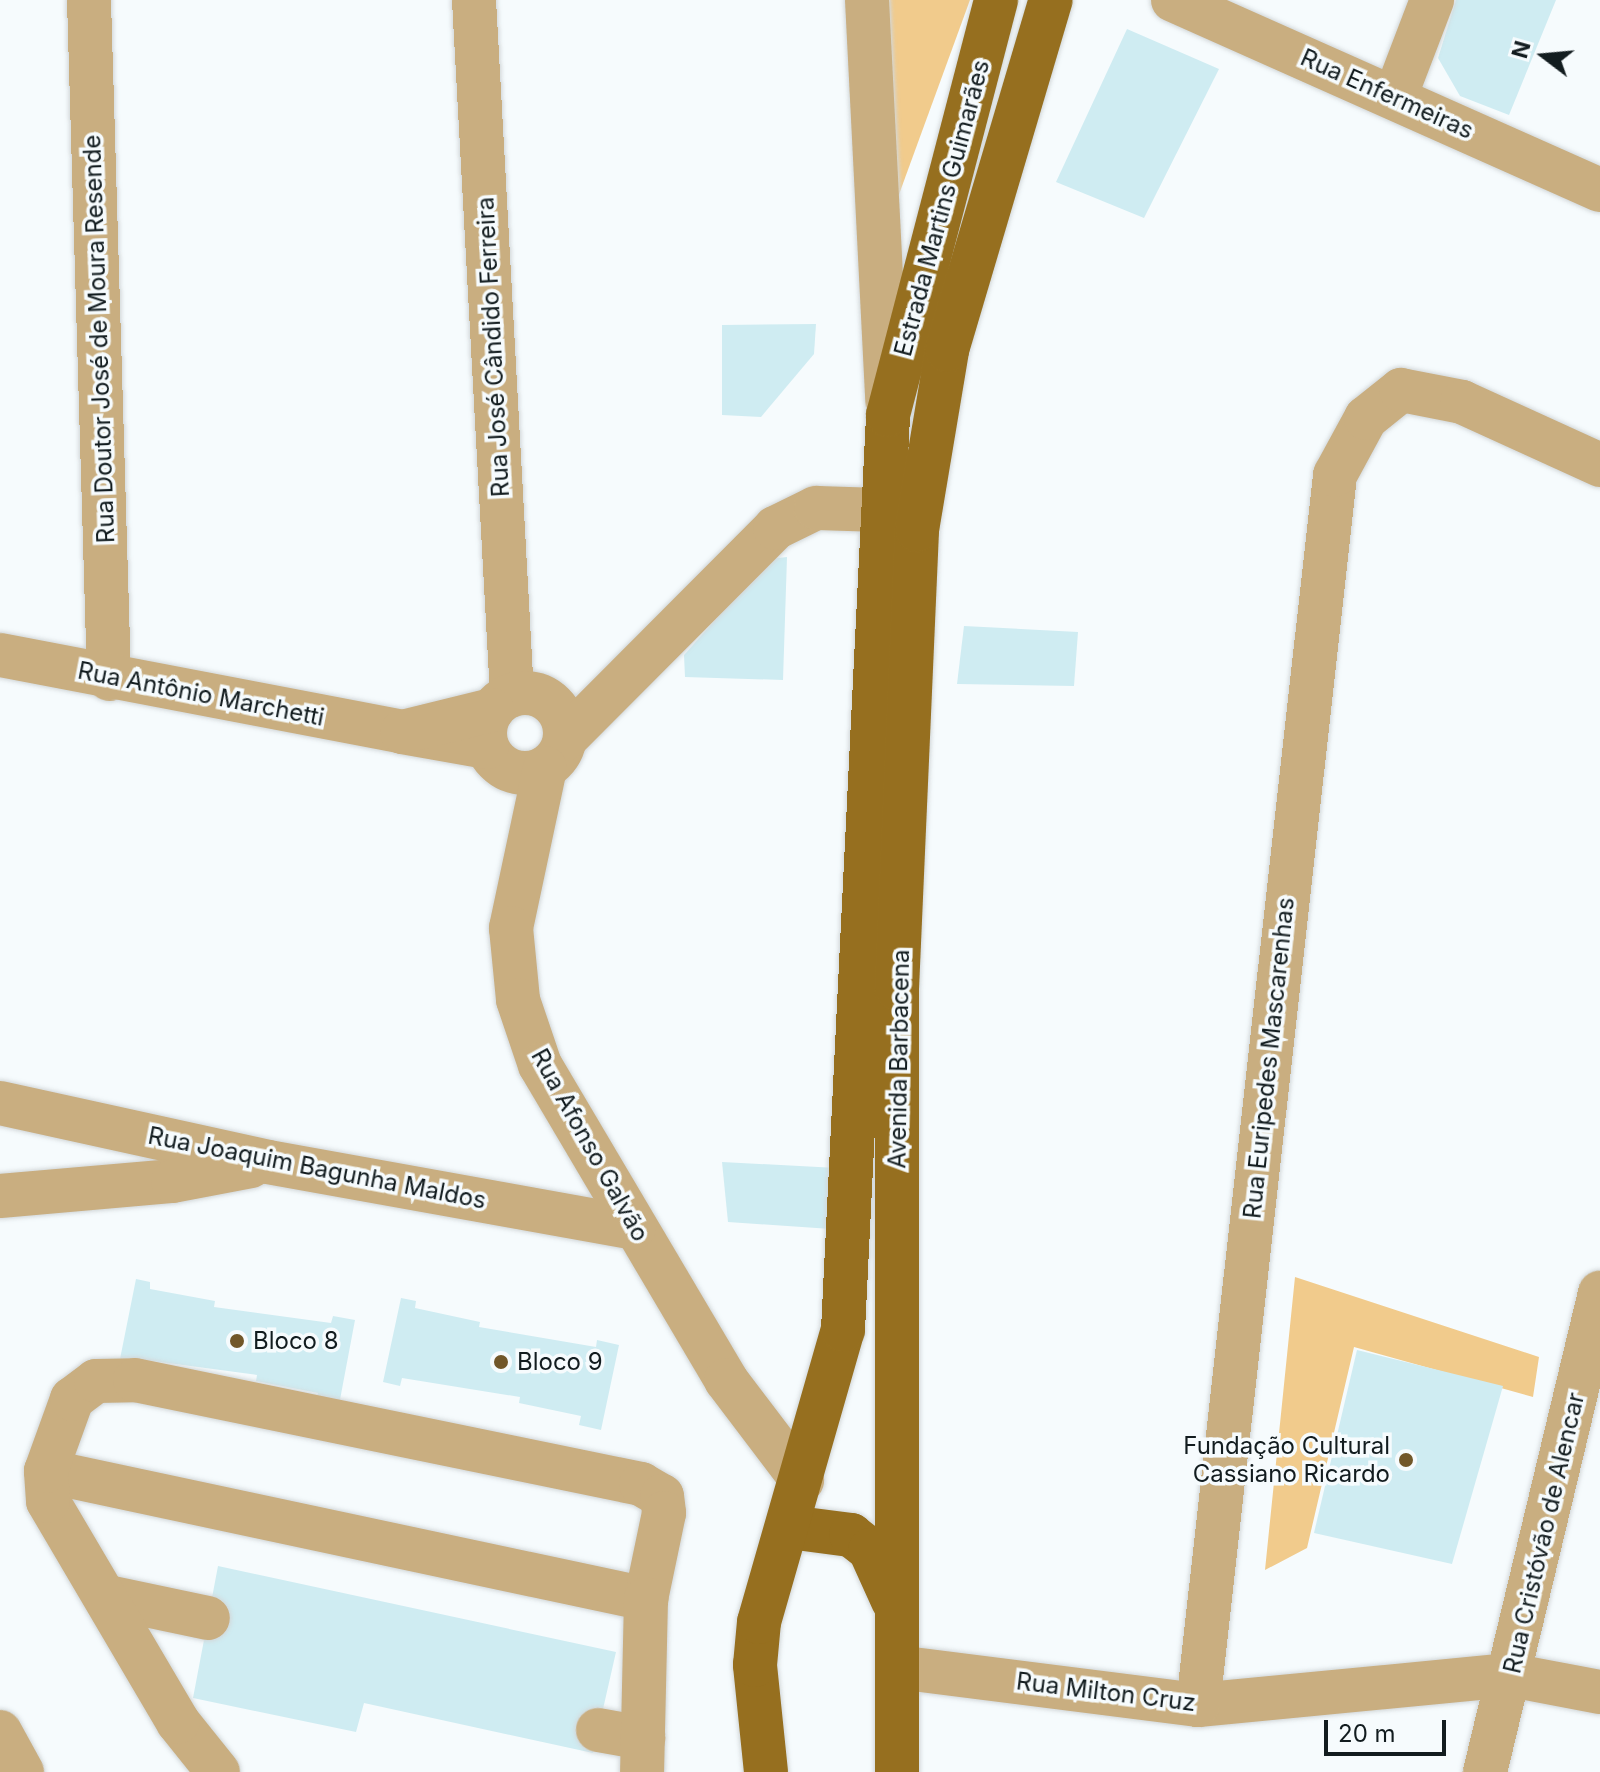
<!DOCTYPE html>
<html>
<head>
<meta charset="utf-8">
<style>
  body { margin:0 }
  #map { position:relative; width:1600px; height:1772px; overflow:hidden; background:#f6fbfd; font-family:Inter,sans-serif }
  div>[style] { position:absolute }
  .green>* { inset:0; background:#f1cb8c }
  .building>* { inset:0; background:#cfecf2 }
  .roads { filter:drop-shadow(0 0 2px #d2d7d9) drop-shadow(0 0 2px #d2d7d9) }
  .minor>* { height:44px; margin:-22px; padding:0 22px; transform-origin:22px; border-radius:22px; background:#c9ae80 }
  .minor>.ring { margin:-22px; padding:0; box-sizing:content-box; background:none; border:44px solid #c9ae80; border-radius:50% }
  .major>* { height:44px; margin:-22px; padding:0 22px; transform-origin:22px; border-radius:22px; background:#966f1f }
  .dots>* { width:22px; height:22px; translate:-50% -50%; box-sizing:border-box; border:4px solid #f6fbfd; border-radius:50% }
  span { translate:-50% -50%; white-space:nowrap; text-align:center; line-height:1.15; -webkit-text-stroke:7px #f6fbfd; paint-order:stroke }
  .street-label { font-size:24px; color:#121c1f }
  .poi-label { font-size:24px; color:#121c1f }
  .left { translate:0 -50%; text-align:left }
  .right { translate:-100% -50%; text-align:right }
  .north { position:absolute; left:1504px; top:16px; width:80px; height:80px; -webkit-text-stroke:6px #f6fbfd; paint-order:stroke; rotate:286deg; font-size:22px; font-weight:700; line-height:32px; text-align:center; color:#121c1f }
  .north::after { content:''; display:block; margin:auto; width:28px; height:36px; background:#121c1f; clip-path:polygon(50% 0,100% 100%,50% 72%,0 100%) }
  .scale { position:absolute; left:1324px; top:1720px; width:122px; height:36px; box-sizing:border-box; border:4px solid #121c1f; border-top:0; padding-left:10px; font-size:24px; line-height:28px; white-space:nowrap; color:#121c1f; -webkit-text-stroke:6px #f6fbfd; paint-order:stroke }
</style>
</head>
<body>
<div id="map">
  <div class="green">
    <div style="clip-path:polygon(885px 0,970px 0,890px 219px)"></div>
    <div style="clip-path:polygon(1295px 1277px,1539px 1357px,1533px 1397px,1354px 1347px,1307px 1548px,1265px 1570px)"></div>
  </div>
  <div class="building">
    <div style="clip-path:polygon(1456px 0,1556px 0,1509px 115px,1460px 96px,1438px 58px)"></div>
    <div style="clip-path:polygon(1127px 29px,1219px 69px,1144px 218px,1056px 182px)"></div>
    <div style="clip-path:polygon(816px 324px,814px 354px,761px 417px,722px 415px,722px 325px)"></div>
    <div style="clip-path:polygon(787px 557px,783px 680px,685px 677px,684px 655px,769px 559px)"></div>
    <div style="clip-path:polygon(964px 626px,1078px 632px,1074px 686px,957px 684px)"></div>
    <div style="clip-path:polygon(722px 1162px,837px 1168px,831px 1229px,728px 1222px)"></div>
    <div style="clip-path:polygon(136px 1279px,150px 1282px,150px 1289px,215px 1301px,214px 1307px,331px 1323px,333px 1316px,355px 1320px,339px 1405px,316px 1401px,318px 1393px,256px 1381px,257px 1375px,138px 1359px,119px 1364px)"></div>
    <div style="clip-path:polygon(401px 1298px,416px 1301px,415px 1308px,480px 1322px,479px 1327px,596px 1347px,597px 1340px,619px 1345px,601px 1430px,579px 1425px,581px 1416px,519px 1403px,520px 1397px,402px 1378px,400px 1386px,383px 1382px)"></div>
    <div style="clip-path:polygon(1357px 1350px,1503px 1386px,1452px 1564px,1314px 1533px)"></div>
    <div style="clip-path:polygon(218px 1566px,616px 1652px,593px 1753px,364px 1703px,356px 1732px,193px 1698px)"></div>
  </div>
  <div class="roads">
    <div class="minor">
      <div style="left:89px;top:0;width:679px;rotate:88.31deg"></div>
      <div style="left:474px;top:0;width:696px;rotate:86.87deg"></div>
      <div style="left:867px;top:0;width:401px;rotate:87.1deg"></div>
      <div style="left:1173px;top:0;width:467px;rotate:24deg"></div>
      <div style="left:1395px;top:97px;width:104px;rotate:-69.1deg"></div>
      <div style="left:0;top:655px;width:409px;rotate:10.8deg"></div>
      <div class="ring" style="left:485px;top:693px;width:36px;height:36px"></div>
      <div style="left:565px;top:739px;width:298px;rotate:-45.1deg"></div>
      <div style="left:775px;top:528px;width:46px;rotate:-26deg"></div>
      <div style="left:816px;top:508px;width:65px;rotate:1.8deg"></div>
      <div style="left:487px;top:747px;width:86px;rotate:-170deg"></div>
      <div style="left:402px;top:732px;width:93px;rotate:-13.7deg"></div>
      <div style="left:545px;top:768px;width:164px;rotate:102deg"></div>
      <div style="left:511px;top:928px;width:72px;rotate:84.4deg"></div>
      <div style="left:518px;top:1000px;width:69px;rotate:71.3deg"></div>
      <div style="left:540px;top:1065px;width:366px;rotate:59.4deg"></div>
      <div style="left:726px;top:1380px;width:126px;rotate:52.8deg"></div>
      <div style="left:0;top:1103px;width:274px;rotate:12.4deg"></div>
      <div style="left:268px;top:1162px;width:372px;rotate:10.2deg"></div>
      <div style="left:0;top:1196px;width:174px;rotate:-5deg"></div>
      <div style="left:173px;top:1181px;width:79px;rotate:-10.9deg"></div>
      <div style="left:46px;top:1471px;width:614px;rotate:12.04deg"></div>
      <div style="left:108px;top:1597px;width:102px;rotate:11.9deg"></div>
      <div style="left:897px;top:1667px;width:303px;rotate:7.2deg"></div>
      <div style="left:1198px;top:1705px;width:313px;rotate:-5.5deg"></div>
      <div style="left:1510px;top:1675px;width:92px;rotate:10.7deg"></div>
      <div style="left:1198px;top:1705px;width:1238px;rotate:-83.64deg"></div>
      <div style="left:1335px;top:475px;width:65px;rotate:-61.5deg"></div>
      <div style="left:1366px;top:418px;width:45px;rotate:-38.7deg"></div>
      <div style="left:1401px;top:390px;width:62px;rotate:11.1deg"></div>
      <div style="left:1462px;top:402px;width:152px;rotate:24.5deg"></div>
      <div style="left:598px;top:1730px;width:46px;rotate:10.1deg"></div>
      <div style="left:0;top:1732px;width:46px;rotate:61.2deg"></div>
      <div style="left:218px;top:1772px;width:64px;rotate:-128.7deg"></div>
      <div style="left:178px;top:1722px;width:256px;rotate:-120.5deg"></div>
      <div style="left:48px;top:1501px;width:30px;rotate:-94deg"></div>
      <div style="left:46px;top:1471px;width:77px;rotate:-70.1deg"></div>
      <div style="left:72px;top:1399px;width:30px;rotate:-37deg"></div>
      <div style="left:96px;top:1381px;width:39px;rotate:-1deg"></div>
      <div style="left:135px;top:1380px;width:517px;rotate:11.61deg"></div>
      <div style="left:641px;top:1484px;width:24px;rotate:30deg"></div>
      <div style="left:662px;top:1496px;width:17px;rotate:83deg"></div>
      <div style="left:664px;top:1513px;width:88px;rotate:101.8deg"></div>
      <div style="left:646px;top:1599px;width:173px;rotate:91.3deg"></div>
      <div style="left:1485px;top:1772px;width:493px;rotate:-76.5deg"></div>
    </div>
    <div class="major">
      <div style="left:789px;top:1527px;width:63px;rotate:7.4deg"></div>
      <div style="left:851px;top:1535px;width:24px;rotate:38deg"></div>
      <div style="left:870px;top:1550px;width:56px;rotate:65.7deg"></div>
      <div style="left:766px;top:1772px;width:108px;rotate:-95.9deg"></div>
      <div style="left:755px;top:1665px;width:43px;rotate:-84.7deg"></div>
      <div style="left:759px;top:1622px;width:304px;rotate:-74deg"></div>
      <div style="left:843px;top:1330px;width:916px;rotate:-87.18deg"></div>
      <div style="left:888px;top:415px;width:429px;rotate:-75.4deg"></div>
      <div style="left:897px;top:1772px;width:783px;rotate:-90deg"></div>
      <div style="left:897px;top:989px;width:459px;rotate:-87.5deg"></div>
      <div style="left:917px;top:530px;width:182px;rotate:-80.5deg"></div>
      <div style="left:947px;top:350px;width:365px;rotate:-73.5deg"></div>
    </div>
  </div>
  <div class="dots">
    <div style="left:237px;top:1341px;background:#715729"></div>
    <div style="left:501px;top:1362px;background:#715729"></div>
    <div style="left:1406px;top:1460px;background:#715729"></div>
  </div>
  <div class="street-label">
    <span style="left:1387px;top:94px;rotate:24deg">Rua Enfermeiras</span>
    <span style="left:942px;top:208px;rotate:-75deg">Estrada Martins Guimarães</span>
    <span style="left:99px;top:339px;rotate:-92deg">Rua Doutor José de Moura Resende</span>
    <span style="left:493px;top:347px;rotate:-93deg">Rua José Cândido Ferreira</span>
    <span style="left:201px;top:694px;rotate:11deg">Rua Antônio Marchetti</span>
    <span style="left:1269px;top:1058px;rotate:-84deg">Rua Euripedes Mascarenhas</span>
    <span style="left:899px;top:1059px;rotate:-89deg">Avenida Barbacena</span>
    <span style="left:590px;top:1145px;rotate:61deg">Rua Afonso Galvão</span>
    <span style="left:317px;top:1168px;rotate:11deg">Rua Joaquim Bagunha Maldos</span>
    <span style="left:1544px;top:1533px;rotate:-77deg">Rua Cristóvão de Alencar</span>
    <span style="left:1106px;top:1692px;rotate:7deg">Rua Milton Cruz</span>
  </div>
  <div class="poi-label">
    <span class="left" style="left:253px;top:1341px">Bloco 8</span>
    <span class="left" style="left:517px;top:1362px">Bloco 9</span>
    <span class="right" style="left:1390px;top:1460px">Fundação Cultural<br>Cassiano Ricardo</span>
  </div>
  <div class="north">N</div>
  <div class="scale">20 m</div>
</div>
</body>
</html>
